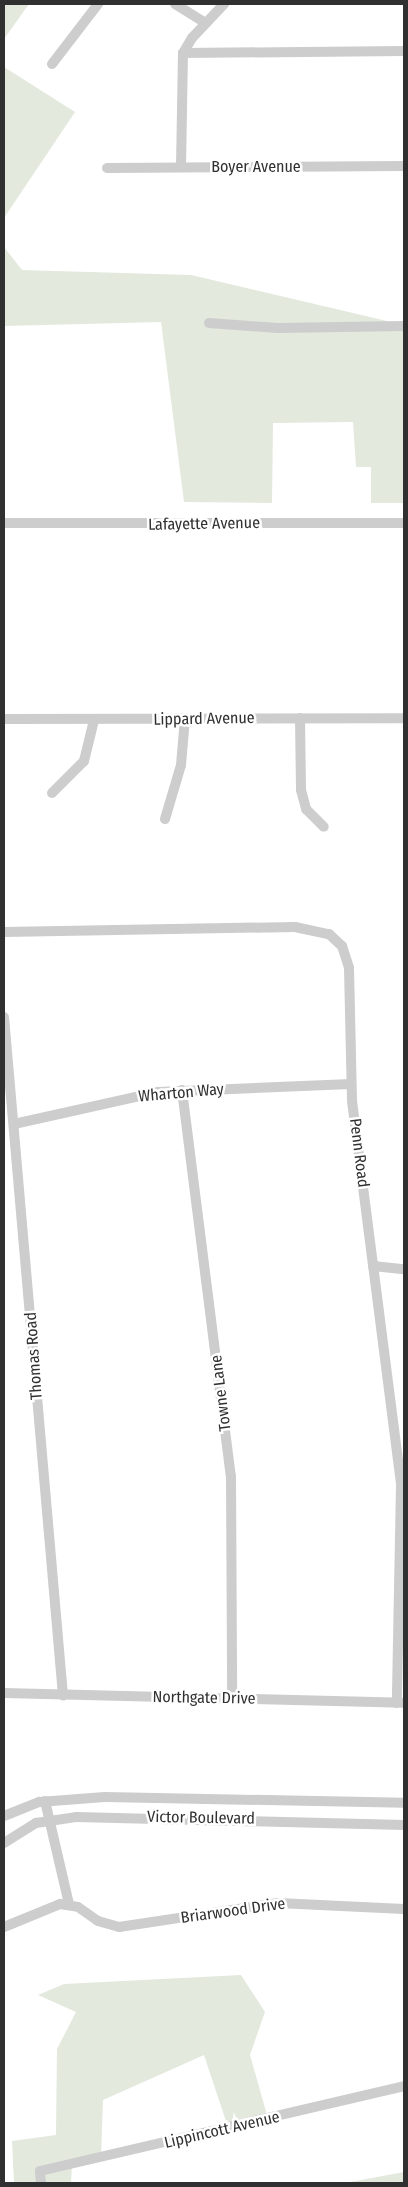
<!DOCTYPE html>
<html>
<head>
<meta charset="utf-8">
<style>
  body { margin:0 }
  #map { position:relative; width:408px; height:2187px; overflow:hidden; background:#fff; font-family:"Fira Sans Condensed",sans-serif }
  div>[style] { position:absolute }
  .green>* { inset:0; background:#e3e9dd }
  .minor>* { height:10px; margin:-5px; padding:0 5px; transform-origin:5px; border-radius:5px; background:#cdcdcd }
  span { translate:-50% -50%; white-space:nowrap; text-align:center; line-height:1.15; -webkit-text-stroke:5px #fff; paint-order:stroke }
  .street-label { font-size:16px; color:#303030 }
  .frame { position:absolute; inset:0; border:5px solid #303030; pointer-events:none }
</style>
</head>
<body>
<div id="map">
  <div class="green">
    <div style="clip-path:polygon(4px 4px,29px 4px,4px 39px)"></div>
    <div style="clip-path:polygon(4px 67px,75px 112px,4px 218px)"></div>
    <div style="clip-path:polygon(4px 247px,22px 270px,191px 275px,404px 325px,404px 503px,371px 503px,371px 467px,356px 467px,353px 422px,273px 423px,272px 503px,184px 502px,161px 322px,4px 326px)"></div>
    <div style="clip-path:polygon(241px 1975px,265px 2012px,250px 2055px,267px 2115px,228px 2127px,204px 2055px,103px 2100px,101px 2159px,72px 2164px,71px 2183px,14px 2183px,12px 2141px,56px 2135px,57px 2049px,76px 2012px,38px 1995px,64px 1984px)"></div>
    <div style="clip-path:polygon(404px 2172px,404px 2183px,345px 2183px)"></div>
  </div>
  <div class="minor">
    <div style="left:175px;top:4px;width:36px;rotate:32deg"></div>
    <div style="left:183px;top:53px;width:221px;rotate:-0.5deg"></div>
    <div style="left:52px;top:64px;width:76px;rotate:-52.5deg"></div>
    <div style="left:181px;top:167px;width:114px;rotate:-89deg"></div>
    <div style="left:183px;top:53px;width:17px;rotate:-59deg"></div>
    <div style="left:192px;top:38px;width:47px;rotate:-46.7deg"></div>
    <div style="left:107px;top:168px;width:297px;rotate:-0.4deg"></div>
    <div style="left:209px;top:323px;width:68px;rotate:4.2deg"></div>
    <div style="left:277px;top:328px;width:127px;rotate:-0.9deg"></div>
    <div style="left:4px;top:523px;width:400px"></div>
    <div style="left:300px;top:718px;width:72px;rotate:89.2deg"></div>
    <div style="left:301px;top:790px;width:20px;rotate:75deg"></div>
    <div style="left:306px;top:809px;width:25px;rotate:45deg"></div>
    <div style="left:4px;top:719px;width:400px;rotate:-0.1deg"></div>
    <div style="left:52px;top:793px;width:45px;rotate:-45deg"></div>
    <div style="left:84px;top:761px;width:42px;rotate:-76.3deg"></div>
    <div style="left:165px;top:819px;width:56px;rotate:-73.5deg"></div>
    <div style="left:181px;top:765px;width:47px;rotate:-85.1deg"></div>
    <div style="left:4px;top:932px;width:291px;rotate:-1deg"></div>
    <div style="left:295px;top:927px;width:35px;rotate:12deg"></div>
    <div style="left:329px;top:934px;width:18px;rotate:43deg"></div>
    <div style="left:342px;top:946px;width:23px;rotate:72deg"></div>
    <div style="left:349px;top:968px;width:133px;rotate:88.7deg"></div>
    <div style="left:352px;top:1101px;width:387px;rotate:82.7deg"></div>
    <div style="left:401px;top:1485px;width:218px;rotate:91.1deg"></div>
    <div style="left:4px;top:1017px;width:681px;rotate:85.03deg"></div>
    <div style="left:182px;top:1090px;width:389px;rotate:82.8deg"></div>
    <div style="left:231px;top:1476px;width:223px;rotate:89.7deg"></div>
    <div style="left:14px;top:1124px;width:148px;rotate:-12.5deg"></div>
    <div style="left:158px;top:1092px;width:193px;rotate:-2.4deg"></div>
    <div style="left:373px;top:1266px;width:31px;rotate:6deg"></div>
    <div style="left:4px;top:1693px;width:400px;rotate:1.4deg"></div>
    <div style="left:45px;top:1801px;width:106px;rotate:76.9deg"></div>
    <div style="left:4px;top:1816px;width:38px;rotate:-22deg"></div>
    <div style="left:39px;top:1802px;width:66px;rotate:-4.3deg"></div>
    <div style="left:105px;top:1797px;width:299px;rotate:1.1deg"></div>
    <div style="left:4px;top:1843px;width:38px;rotate:-32deg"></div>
    <div style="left:36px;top:1823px;width:40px;rotate:-8.5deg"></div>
    <div style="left:76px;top:1817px;width:328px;rotate:1.4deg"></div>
    <div style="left:4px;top:1927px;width:61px;rotate:-22.3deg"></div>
    <div style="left:60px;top:1904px;width:18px;rotate:9deg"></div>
    <div style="left:78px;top:1907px;width:24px;rotate:35deg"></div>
    <div style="left:98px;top:1921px;width:22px;rotate:16deg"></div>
    <div style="left:119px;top:1927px;width:161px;rotate:-8.6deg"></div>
    <div style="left:278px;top:1903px;width:126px;rotate:2.7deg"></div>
    <div style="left:41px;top:2183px;width:12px;rotate:-95deg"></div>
    <div style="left:40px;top:2171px;width:374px;rotate:-13.1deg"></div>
  </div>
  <div class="street-label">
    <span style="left:256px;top:167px">Boyer Avenue</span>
    <span style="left:204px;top:524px;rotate:-1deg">Lafayette Avenue</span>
    <span style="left:204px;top:719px;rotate:-1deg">Lippard Avenue</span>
    <span style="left:181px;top:1093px;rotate:-5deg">Wharton Way</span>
    <span style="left:359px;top:1153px;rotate:83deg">Penn Road</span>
    <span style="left:34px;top:1356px;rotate:-94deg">Thomas Road</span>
    <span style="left:221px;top:1393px;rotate:-97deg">Towne Lane</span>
    <span style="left:204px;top:1698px;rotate:1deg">Northgate Drive</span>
    <span style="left:201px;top:1818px;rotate:1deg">Victor Boulevard</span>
    <span style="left:233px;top:1911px;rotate:-8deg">Briarwood Drive</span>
    <span style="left:222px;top:2130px;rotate:-13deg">Lippincott Avenue</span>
  </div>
  <div class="frame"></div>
</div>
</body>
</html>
